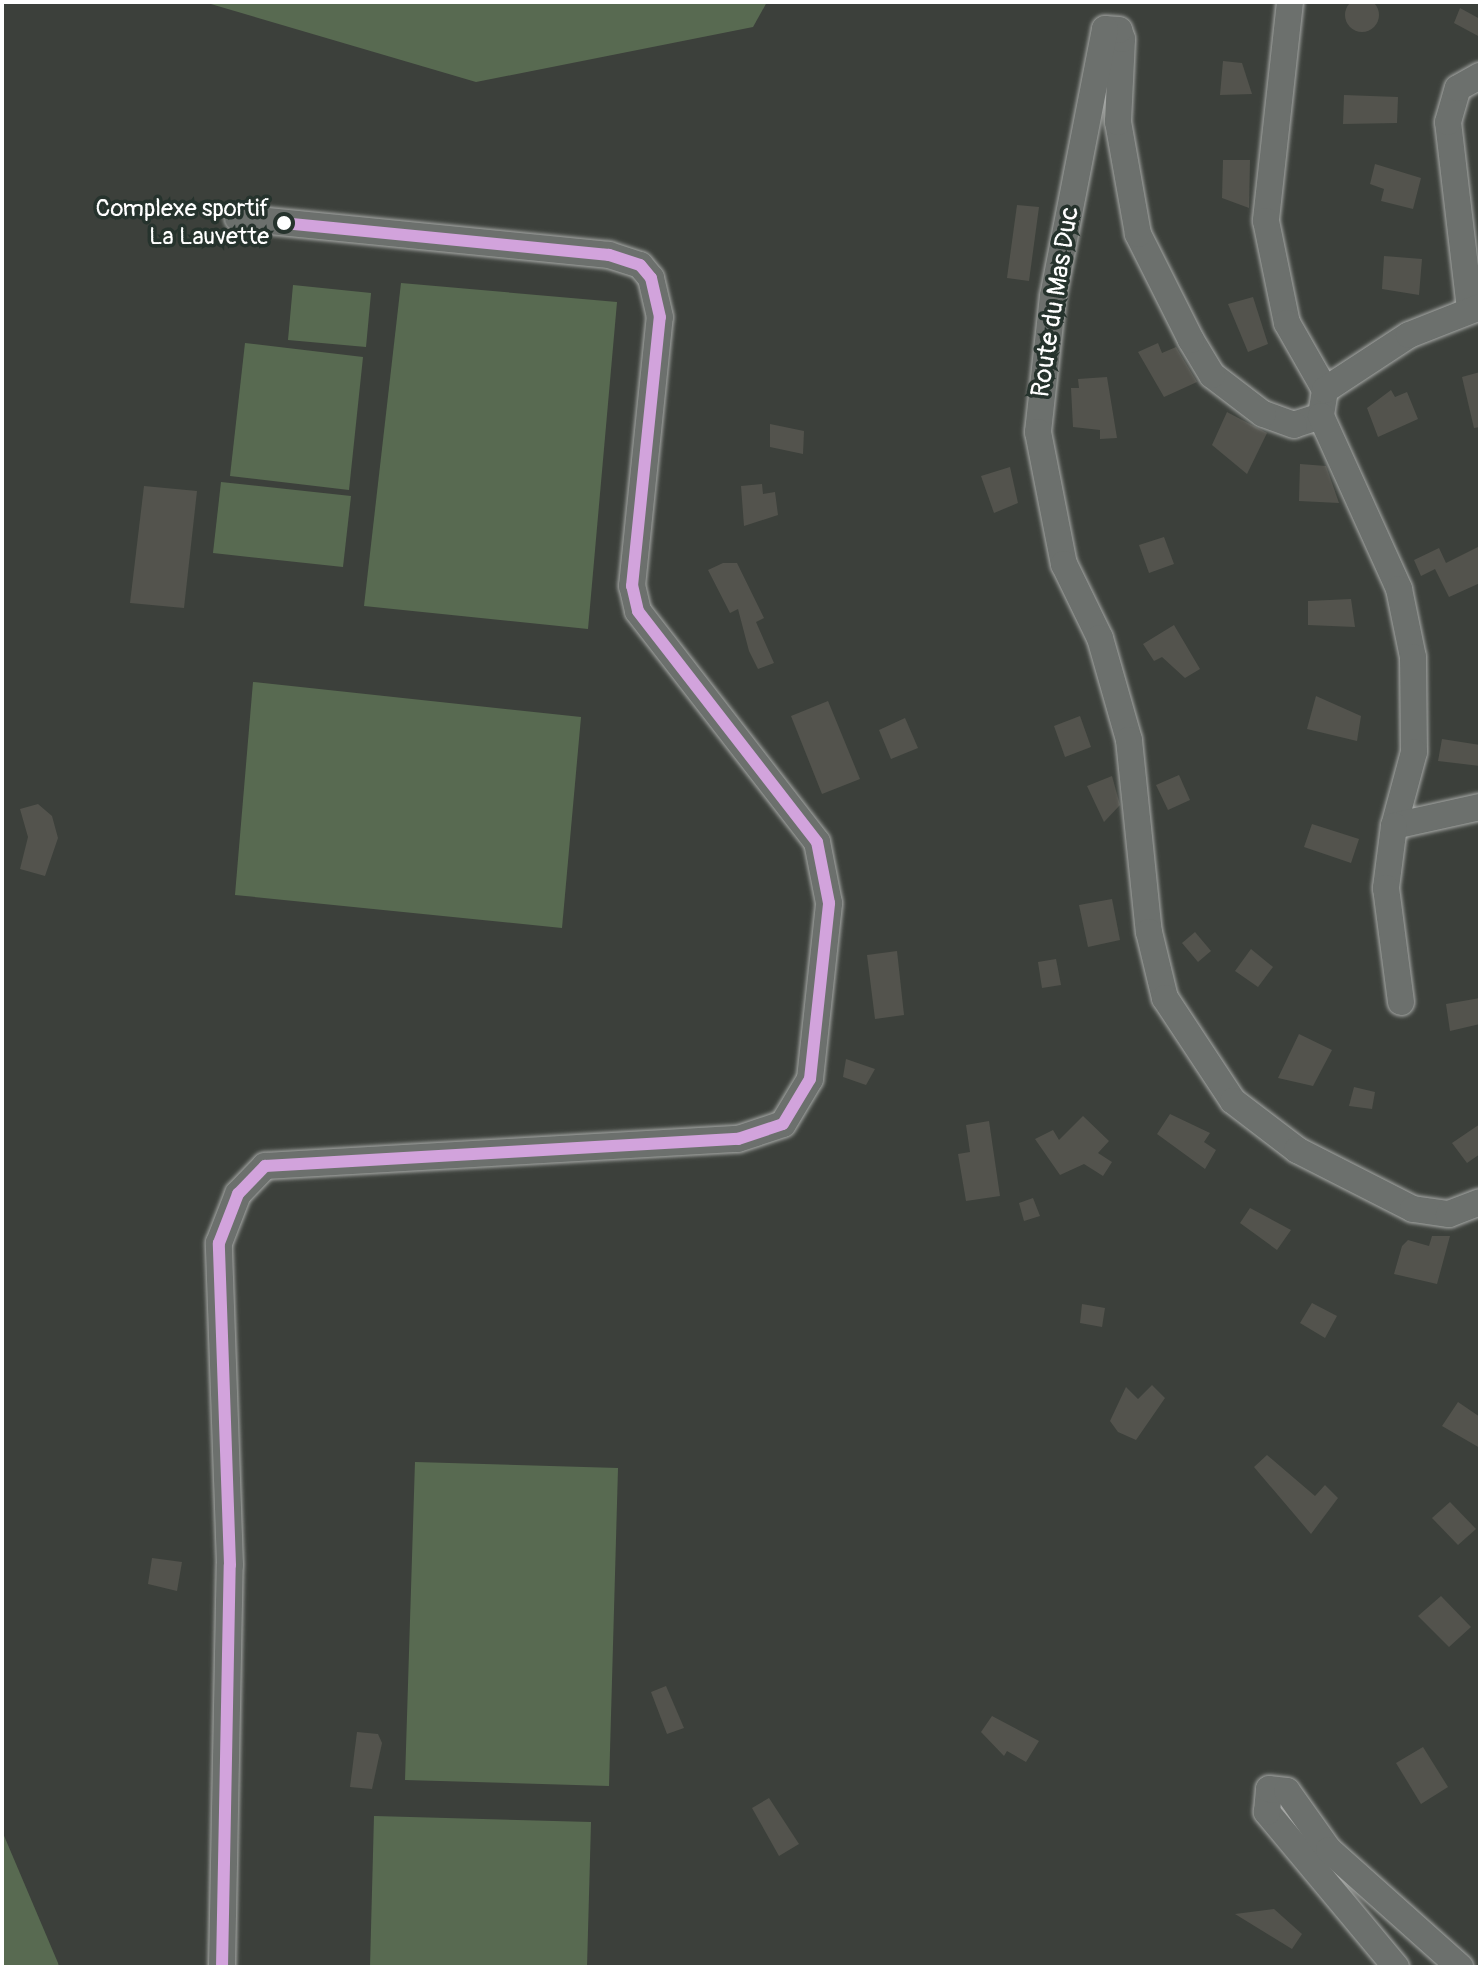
<!DOCTYPE html>
<html>
<head>
<meta charset="utf-8">
<style>
  body { margin:0 }
  #map { position:relative; width:1482px; height:1969px; overflow:hidden; background:#3c403b; font-family:Pangolin,sans-serif }
  div>[style] { position:absolute }
  .green>* { inset:0; background:#586a51 }
  .building>* { inset:0; background:#53534d }
  .round { border-radius:50% }
  .roads { filter:drop-shadow(0 0 2px #a7a9a7) drop-shadow(0 0 2px #a7a9a7) }
  .minor>* { height:26px; margin:-13px; padding:0 13px; transform-origin:13px; border-radius:13px; background:#6c706d }
  .bus-1>* { height:12px; margin:-6px; padding:0 6px; transform-origin:6px; border-radius:6px; background:#d2a3dc }
  .dots>* { width:22px; height:22px; translate:-50% -50%; box-sizing:border-box; border:4px solid #26332d; border-radius:50% }
  span { translate:-50% -50%; white-space:nowrap; text-align:center; line-height:1.15; -webkit-text-stroke:7px #26332d; paint-order:stroke }
  .bus-label { font-size:24px; color:#fff }
  .right { translate:-100% -50%; text-align:right }
  .street-label { font-size:26px; color:#fff }
  .frame { position:absolute; inset:0; border:4px solid #fff; pointer-events:none }
</style>
</head>
<body>
<div id="map">
  <div class="green">
    <div style="clip-path:polygon(204px 2px,767px 2px,753px 27px,476px 82px)"></div>
    <div style="clip-path:polygon(401px 283px,617px 302px,588px 629px,364px 606px)"></div>
    <div style="clip-path:polygon(293px 285px,371px 293px,366px 347px,288px 340px)"></div>
    <div style="clip-path:polygon(245px 343px,363px 357px,349px 490px,230px 476px)"></div>
    <div style="clip-path:polygon(221px 482px,351px 496px,343px 567px,213px 553px)"></div>
    <div style="clip-path:polygon(253px 682px,581px 717px,562px 928px,235px 895px)"></div>
    <div style="clip-path:polygon(415px 1462px,618px 1468px,609px 1786px,405px 1780px)"></div>
    <div style="clip-path:polygon(374px 1816px,591px 1822px,587px 1967px,370px 1967px)"></div>
    <div style="clip-path:polygon(2px 1831px,58px 1963px,59px 1967px,2px 1967px)"></div>
  </div>
  <div class="building">
    <div class="round" style="left:1345px;top:-2px;width:34px;height:34px"></div>
    <div style="clip-path:polygon(1460px 8px,1480px 19px,1480px 37px,1454px 23px)"></div>
    <div style="clip-path:polygon(1223px 61px,1242px 63px,1252px 94px,1220px 95px)"></div>
    <div style="clip-path:polygon(1344px 95px,1398px 97px,1397px 123px,1343px 124px)"></div>
    <div style="clip-path:polygon(1223px 160px,1250px 160px,1249px 208px,1222px 198px)"></div>
    <div style="clip-path:polygon(1375px 164px,1421px 178px,1413px 209px,1381px 201px,1384px 189px,1370px 184px)"></div>
    <div style="clip-path:polygon(1017px 205px,1039px 207px,1029px 281px,1007px 278px)"></div>
    <div style="clip-path:polygon(1384px 256px,1422px 259px,1419px 295px,1382px 289px)"></div>
    <div style="clip-path:polygon(1253px 297px,1268px 344px,1248px 352px,1228px 304px)"></div>
    <div style="clip-path:polygon(1158px 343px,1162px 353px,1176px 347px,1197px 382px,1164px 397px,1138px 352px)"></div>
    <div style="clip-path:polygon(1480px 372px,1480px 427px,1474px 428px,1462px 377px)"></div>
    <div style="clip-path:polygon(1107px 377px,1117px 438px,1100px 439px,1100px 430px,1073px 427px,1071px 388px,1079px 388px,1078px 379px)"></div>
    <div style="clip-path:polygon(1391px 390px,1395px 397px,1407px 392px,1418px 419px,1378px 437px,1367px 408px)"></div>
    <div style="clip-path:polygon(1227px 412px,1267px 433px,1247px 474px,1212px 445px)"></div>
    <div style="clip-path:polygon(770px 424px,804px 431px,803px 454px,770px 447px)"></div>
    <div style="clip-path:polygon(1300px 464px,1326px 466px,1339px 503px,1299px 501px)"></div>
    <div style="clip-path:polygon(1010px 467px,1018px 503px,994px 513px,981px 476px)"></div>
    <div style="clip-path:polygon(762px 484px,763px 494px,775px 492px,778px 515px,744px 526px,741px 486px)"></div>
    <div style="clip-path:polygon(144px 486px,197px 491px,184px 608px,130px 603px)"></div>
    <div style="clip-path:polygon(1164px 537px,1174px 564px,1149px 573px,1139px 545px)"></div>
    <div style="clip-path:polygon(1480px 546px,1480px 583px,1449px 597px,1435px 569px,1421px 576px,1414px 560px,1439px 548px,1446px 563px)"></div>
    <div style="clip-path:polygon(723px 563px,737px 563px,764px 618px,756px 622px,774px 663px,758px 669px,749px 651px,738px 609px,730px 613px,708px 570px)"></div>
    <div style="clip-path:polygon(1351px 599px,1355px 627px,1308px 625px,1308px 601px)"></div>
    <div style="clip-path:polygon(1174px 625px,1200px 669px,1185px 678px,1162px 657px,1154px 661px,1143px 644px)"></div>
    <div style="clip-path:polygon(1316px 696px,1361px 716px,1357px 741px,1307px 729px)"></div>
    <div style="clip-path:polygon(828px 701px,860px 779px,822px 794px,791px 716px)"></div>
    <div style="clip-path:polygon(1080px 716px,1091px 747px,1065px 757px,1054px 726px)"></div>
    <div style="clip-path:polygon(905px 718px,918px 748px,891px 759px,879px 730px)"></div>
    <div style="clip-path:polygon(1442px 739px,1480px 745px,1480px 766px,1438px 761px)"></div>
    <div style="clip-path:polygon(1179px 775px,1190px 800px,1168px 810px,1156px 785px)"></div>
    <div style="clip-path:polygon(1112px 776px,1120px 805px,1104px 822px,1087px 786px)"></div>
    <div style="clip-path:polygon(38px 804px,52px 816px,58px 838px,45px 876px,20px 869px,28px 837px,20px 809px)"></div>
    <div style="clip-path:polygon(1312px 824px,1359px 839px,1351px 863px,1304px 847px)"></div>
    <div style="clip-path:polygon(1112px 899px,1120px 940px,1088px 947px,1079px 905px)"></div>
    <div style="clip-path:polygon(1195px 932px,1211px 951px,1198px 962px,1182px 943px)"></div>
    <div style="clip-path:polygon(1251px 949px,1273px 967px,1258px 987px,1235px 971px)"></div>
    <div style="clip-path:polygon(897px 951px,904px 1015px,875px 1019px,867px 955px)"></div>
    <div style="clip-path:polygon(1056px 959px,1061px 985px,1042px 988px,1038px 962px)"></div>
    <div style="clip-path:polygon(1480px 998px,1480px 1024px,1450px 1031px,1446px 1004px)"></div>
    <div style="clip-path:polygon(1299px 1034px,1332px 1050px,1313px 1086px,1278px 1078px)"></div>
    <div style="clip-path:polygon(846px 1059px,875px 1069px,866px 1085px,843px 1077px)"></div>
    <div style="clip-path:polygon(1354px 1087px,1375px 1092px,1372px 1109px,1349px 1106px)"></div>
    <div style="clip-path:polygon(1170px 1114px,1210px 1133px,1204px 1142px,1216px 1150px,1205px 1169px,1157px 1134px)"></div>
    <div style="clip-path:polygon(1083px 1116px,1109px 1141px,1098px 1153px,1112px 1162px,1103px 1176px,1084px 1164px,1060px 1175px,1035px 1139px,1053px 1130px,1059px 1140px)"></div>
    <div style="clip-path:polygon(989px 1121px,1000px 1196px,966px 1201px,958px 1154px,970px 1152px,966px 1125px)"></div>
    <div style="clip-path:polygon(1480px 1124px,1480px 1154px,1467px 1163px,1452px 1143px)"></div>
    <div style="clip-path:polygon(1033px 1198px,1040px 1216px,1024px 1221px,1019px 1203px)"></div>
    <div style="clip-path:polygon(1250px 1208px,1291px 1230px,1277px 1250px,1240px 1223px)"></div>
    <div style="clip-path:polygon(1432px 1236px,1450px 1236px,1437px 1284px,1394px 1274px,1402px 1246px,1408px 1240px,1429px 1246px)"></div>
    <div style="clip-path:polygon(1312px 1303px,1337px 1316px,1325px 1338px,1300px 1323px)"></div>
    <div style="clip-path:polygon(1082px 1304px,1105px 1308px,1102px 1327px,1080px 1323px)"></div>
    <div style="clip-path:polygon(1152px 1385px,1165px 1398px,1136px 1440px,1118px 1432px,1110px 1421px,1126px 1387px,1138px 1399px)"></div>
    <div style="clip-path:polygon(1458px 1402px,1480px 1417px,1480px 1448px,1442px 1426px)"></div>
    <div style="clip-path:polygon(1267px 1455px,1315px 1496px,1325px 1485px,1338px 1498px,1311px 1534px,1254px 1467px)"></div>
    <div style="clip-path:polygon(1450px 1502px,1476px 1529px,1458px 1545px,1432px 1518px)"></div>
    <div style="clip-path:polygon(152px 1558px,182px 1562px,177px 1591px,148px 1584px)"></div>
    <div style="clip-path:polygon(1441px 1596px,1471px 1627px,1449px 1647px,1418px 1616px)"></div>
    <div style="clip-path:polygon(666px 1686px,684px 1728px,667px 1734px,651px 1692px)"></div>
    <div style="clip-path:polygon(992px 1716px,1039px 1741px,1026px 1762px,1007px 1751px,1004px 1756px,981px 1732px)"></div>
    <div style="clip-path:polygon(357px 1732px,378px 1734px,382px 1743px,372px 1789px,350px 1787px)"></div>
    <div style="clip-path:polygon(1423px 1747px,1448px 1787px,1421px 1804px,1396px 1763px)"></div>
    <div style="clip-path:polygon(769px 1798px,799px 1844px,779px 1856px,752px 1808px)"></div>
    <div style="clip-path:polygon(1274px 1909px,1302px 1934px,1292px 1949px,1235px 1914px)"></div>
  </div>
  <div class="roads">
    <div class="minor">
      <div style="left:1290px;top:2px;width:220px;rotate:96.3deg"></div>
      <div style="left:1266px;top:221px;width:104px;rotate:78.4deg"></div>
      <div style="left:1287px;top:323px;width:77px;rotate:60.4deg"></div>
      <div style="left:1325px;top:390px;width:26px;rotate:99deg"></div>
      <div style="left:1470px;top:309px;width:188px;rotate:-96.7deg"></div>
      <div style="left:1448px;top:122px;width:35px;rotate:-74deg"></div>
      <div style="left:1458px;top:88px;width:25px;rotate:-29deg"></div>
      <div style="left:1325px;top:390px;width:100px;rotate:-33.2deg"></div>
      <div style="left:1409px;top:335px;width:76px;rotate:-21.5deg"></div>
      <div style="left:1321px;top:416px;width:28px;rotate:162deg"></div>
      <div style="left:1294px;top:425px;width:33px;rotate:-160deg"></div>
      <div style="left:1263px;top:414px;width:64px;rotate:-142.6deg"></div>
      <div style="left:1212px;top:375px;width:41px;rotate:-121deg"></div>
      <div style="left:1191px;top:340px;width:119px;rotate:-116.6deg"></div>
      <div style="left:1138px;top:234px;width:114px;rotate:-100.1deg"></div>
      <div style="left:1118px;top:122px;width:83px;rotate:-87.2deg"></div>
      <div style="left:1122px;top:39px;width:9px;rotate:-108deg"></div>
      <div style="left:1119px;top:30px;width:14px;rotate:-176deg"></div>
      <div style="left:1105px;top:29px;width:272px;rotate:101deg"></div>
      <div style="left:1053px;top:296px;width:137px;rotate:96.3deg"></div>
      <div style="left:1038px;top:432px;width:135px;rotate:78.9deg"></div>
      <div style="left:1064px;top:564px;width:82px;rotate:64.1deg"></div>
      <div style="left:1100px;top:638px;width:106px;rotate:74.1deg"></div>
      <div style="left:1129px;top:740px;width:193px;rotate:84.1deg"></div>
      <div style="left:1149px;top:932px;width:68px;rotate:76.4deg"></div>
      <div style="left:1165px;top:998px;width:123px;rotate:56.6deg"></div>
      <div style="left:1233px;top:1101px;width:81px;rotate:37.4deg"></div>
      <div style="left:1297px;top:1150px;width:130px;rotate:27deg"></div>
      <div style="left:1413px;top:1209px;width:36px;rotate:8deg"></div>
      <div style="left:1449px;top:1214px;width:33px;rotate:-21deg"></div>
      <div style="left:1321px;top:416px;width:190px;rotate:65.7deg"></div>
      <div style="left:1399px;top:589px;width:69px;rotate:78.4deg"></div>
      <div style="left:1413px;top:657px;width:95px;rotate:89.4deg"></div>
      <div style="left:1414px;top:752px;width:77px;rotate:105.1deg"></div>
      <div style="left:1394px;top:826px;width:88px;rotate:-12.5deg"></div>
      <div style="left:1394px;top:826px;width:63px;rotate:97.4deg"></div>
      <div style="left:1386px;top:888px;width:115px;rotate:82.5deg"></div>
      <div style="left:222px;top:1967px;width:402px;rotate:-88.9deg"></div>
      <div style="left:230px;top:1565px;width:322px;rotate:-92deg"></div>
      <div style="left:219px;top:1243px;width:53px;rotate:-68.8deg"></div>
      <div style="left:238px;top:1194px;width:39px;rotate:-46deg"></div>
      <div style="left:265px;top:1166px;width:474px;rotate:-3.3deg"></div>
      <div style="left:738px;top:1139px;width:47px;rotate:-18.4deg"></div>
      <div style="left:783px;top:1124px;width:52px;rotate:-59deg"></div>
      <div style="left:810px;top:1079px;width:177px;rotate:-83.8deg"></div>
      <div style="left:829px;top:903px;width:62px;rotate:-101.1deg"></div>
      <div style="left:817px;top:842px;width:292px;rotate:-127.8deg"></div>
      <div style="left:638px;top:611px;width:26px;rotate:-103deg"></div>
      <div style="left:632px;top:586px;width:270px;rotate:-84.1deg"></div>
      <div style="left:660px;top:317px;width:40px;rotate:-103deg"></div>
      <div style="left:651px;top:278px;width:17px;rotate:-130deg"></div>
      <div style="left:640px;top:265px;width:33px;rotate:-162deg"></div>
      <div style="left:609px;top:255px;width:373px;rotate:-174.3deg"></div>
      <div style="left:1396px;top:1967px;width:202px;rotate:-129.8deg"></div>
      <div style="left:1267px;top:1812px;width:23px;rotate:-85deg"></div>
      <div style="left:1269px;top:1789px;width:18px;rotate:6deg"></div>
      <div style="left:1287px;top:1791px;width:72px;rotate:54.6deg"></div>
      <div style="left:1329px;top:1850px;width:176px;rotate:41.8deg"></div>
    </div>
  </div>
  <div class="bus-1">
    <div style="left:222px;top:1967px;width:402px;rotate:-88.9deg"></div>
    <div style="left:230px;top:1565px;width:322px;rotate:-92deg"></div>
    <div style="left:219px;top:1243px;width:53px;rotate:-68.8deg"></div>
    <div style="left:238px;top:1194px;width:39px;rotate:-46deg"></div>
    <div style="left:265px;top:1166px;width:474px;rotate:-3.3deg"></div>
    <div style="left:738px;top:1139px;width:47px;rotate:-18.4deg"></div>
    <div style="left:783px;top:1124px;width:52px;rotate:-59deg"></div>
    <div style="left:810px;top:1079px;width:177px;rotate:-83.8deg"></div>
    <div style="left:829px;top:903px;width:62px;rotate:-101.1deg"></div>
    <div style="left:817px;top:842px;width:292px;rotate:-127.8deg"></div>
    <div style="left:638px;top:611px;width:26px;rotate:-103deg"></div>
    <div style="left:632px;top:586px;width:270px;rotate:-84.1deg"></div>
    <div style="left:660px;top:317px;width:40px;rotate:-103deg"></div>
    <div style="left:651px;top:278px;width:17px;rotate:-130deg"></div>
    <div style="left:640px;top:265px;width:33px;rotate:-162deg"></div>
    <div style="left:609px;top:255px;width:329px;rotate:-174.4deg"></div>
  </div>
  <div class="dots">
    <div style="left:284px;top:223px;background:#fff"></div>
  </div>
  <div class="bus-label">
    <span class="right" style="left:269px;top:223px">Complexe sportif<br>La Lauvette</span>
  </div>
  <div class="street-label">
    <span style="left:1056px;top:302px;rotate:-81deg">Route du Mas Duc</span>
  </div>
  <div class="frame"></div>
</div>
</body>
</html>
